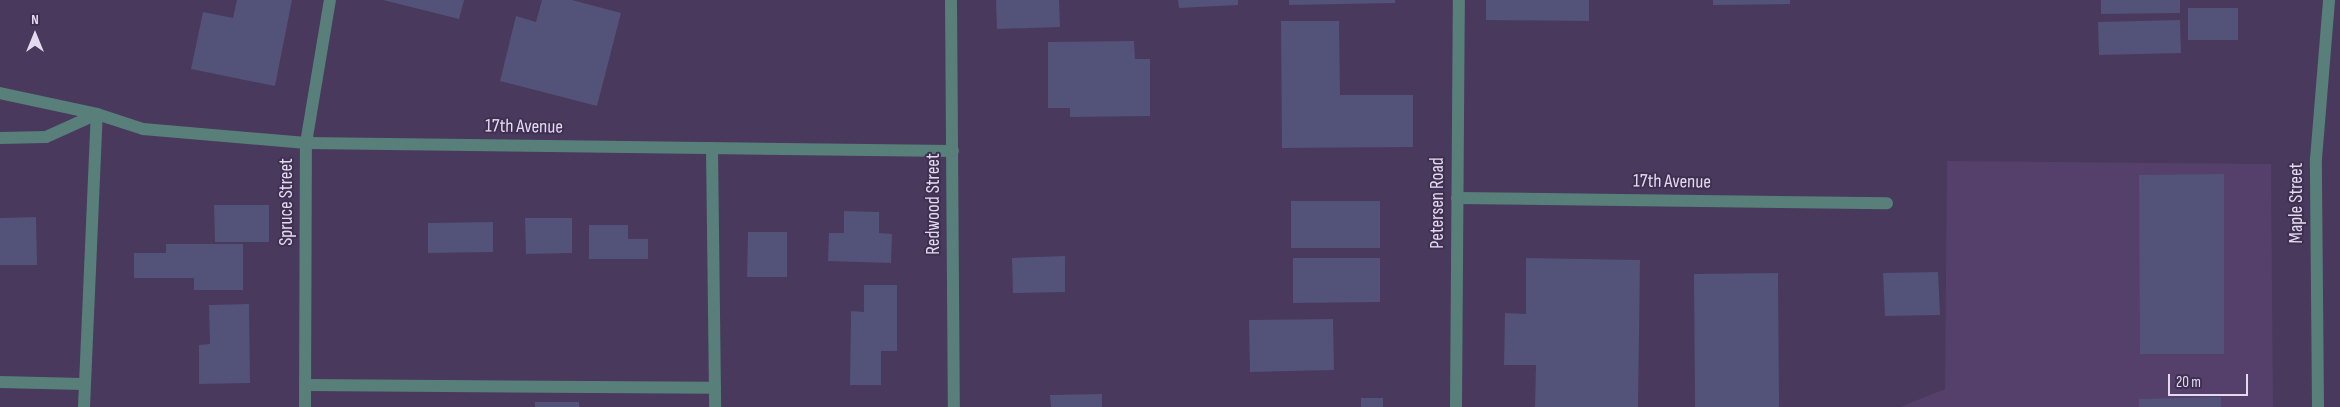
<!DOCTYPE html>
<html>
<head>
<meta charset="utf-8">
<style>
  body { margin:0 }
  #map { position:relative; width:2340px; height:407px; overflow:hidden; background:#49395c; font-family:"Sofia Sans Condensed",sans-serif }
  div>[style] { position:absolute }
  .built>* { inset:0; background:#54406a }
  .building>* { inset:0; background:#535278 }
  .minor>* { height:12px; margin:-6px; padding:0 6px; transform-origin:6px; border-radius:6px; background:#587f7a }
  span { translate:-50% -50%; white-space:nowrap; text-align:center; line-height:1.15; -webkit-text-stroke:4px #3f2f51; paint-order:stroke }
  .street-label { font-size:19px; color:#e3daf0 }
  .north { position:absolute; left:10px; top:10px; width:50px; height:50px; -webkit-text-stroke:4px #3f2f51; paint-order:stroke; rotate:0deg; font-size:14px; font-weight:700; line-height:20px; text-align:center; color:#e3daf0 }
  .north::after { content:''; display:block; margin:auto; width:18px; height:22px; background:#e3daf0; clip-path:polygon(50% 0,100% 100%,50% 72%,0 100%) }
  .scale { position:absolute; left:2168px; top:374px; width:80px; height:22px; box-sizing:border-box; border:2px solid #e3daf0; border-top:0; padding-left:6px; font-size:15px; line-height:18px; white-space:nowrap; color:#e3daf0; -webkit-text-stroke:4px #3f2f51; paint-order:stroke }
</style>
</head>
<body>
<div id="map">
  <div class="built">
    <div style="clip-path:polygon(1947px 161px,2271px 164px,2273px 407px,1900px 407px,1945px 389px)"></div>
  </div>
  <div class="building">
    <div style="clip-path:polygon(237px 0,292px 0,275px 86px,191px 69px,203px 12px,233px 18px)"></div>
    <div style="clip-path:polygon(383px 0,464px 0,459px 19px)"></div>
    <div style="clip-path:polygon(542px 0,572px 0,621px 13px,597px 106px,500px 81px,516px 16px,536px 22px)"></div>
    <div style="clip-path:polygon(996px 0,1059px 0,1060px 27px,997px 29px)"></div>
    <div style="clip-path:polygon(1178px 0,1238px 0,1238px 5px,1179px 8px)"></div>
    <div style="clip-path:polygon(1289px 0,1395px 0,1395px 3px,1289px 5px)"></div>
    <div style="clip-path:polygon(1486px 0,1589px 0,1589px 21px,1486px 20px)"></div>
    <div style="clip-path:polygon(1713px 0,1790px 0,1790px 4px,1713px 5px)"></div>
    <div style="clip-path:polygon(2101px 0,2180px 0,2180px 13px,2101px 14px)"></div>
    <div style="clip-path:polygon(2188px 8px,2238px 8px,2238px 40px,2188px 40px)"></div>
    <div style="clip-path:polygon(2180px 20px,2181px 53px,2099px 55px,2098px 22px)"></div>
    <div style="clip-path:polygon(1281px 21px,1339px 21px,1340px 95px,1413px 95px,1413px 147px,1282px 148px)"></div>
    <div style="clip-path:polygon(1134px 41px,1135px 59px,1150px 59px,1150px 116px,1070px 117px,1070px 108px,1048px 108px,1048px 42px)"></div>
    <div style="clip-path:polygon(2224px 174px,2224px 354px,2140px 354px,2139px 175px)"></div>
    <div style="clip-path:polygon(1291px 201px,1380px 201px,1380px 248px,1291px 248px)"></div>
    <div style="clip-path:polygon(214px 205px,269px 205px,269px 242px,215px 242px)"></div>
    <div style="clip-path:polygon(844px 211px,879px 212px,879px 233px,892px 234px,891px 263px,828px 261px,829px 233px,844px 233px)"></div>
    <div style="clip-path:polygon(36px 217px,37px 265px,0 265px,0 218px)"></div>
    <div style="clip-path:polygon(525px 218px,572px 218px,572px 253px,526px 254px)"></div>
    <div style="clip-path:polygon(493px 222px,493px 252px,428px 253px,428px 223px)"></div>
    <div style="clip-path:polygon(589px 225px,628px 225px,628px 239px,648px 239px,648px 259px,589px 259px)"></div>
    <div style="clip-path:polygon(748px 232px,787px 232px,787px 277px,747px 277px)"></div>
    <div style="clip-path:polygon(166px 244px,243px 244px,243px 290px,194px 290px,194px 278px,134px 278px,134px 253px,166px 253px)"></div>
    <div style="clip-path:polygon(1065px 256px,1065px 292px,1013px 293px,1012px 258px)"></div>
    <div style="clip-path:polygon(1293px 258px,1380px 258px,1380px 302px,1293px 303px)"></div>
    <div style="clip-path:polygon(1526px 258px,1640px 260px,1638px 407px,1535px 407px,1536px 365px,1504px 365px,1505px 313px,1526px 314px)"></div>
    <div style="clip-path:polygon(1938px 272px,1940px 315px,1885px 316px,1883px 273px)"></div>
    <div style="clip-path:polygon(1778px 273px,1779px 407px,1695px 407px,1694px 274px)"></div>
    <div style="clip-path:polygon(864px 285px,897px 285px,897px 351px,881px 351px,881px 385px,850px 385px,851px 311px,864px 312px)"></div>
    <div style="clip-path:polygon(249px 304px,250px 383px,199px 384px,199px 345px,210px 344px,209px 305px)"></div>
    <div style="clip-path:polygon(1333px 319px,1334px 370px,1250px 372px,1249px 320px)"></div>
    <div style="clip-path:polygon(1102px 394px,1102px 407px,1051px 407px,1050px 395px)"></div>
    <div style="clip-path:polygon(2221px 397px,2221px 407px,2139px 407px,2139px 399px)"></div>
    <div style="clip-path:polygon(1361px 398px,1383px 398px,1383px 407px,1361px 407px)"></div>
    <div style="clip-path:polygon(535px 402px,579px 402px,579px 407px,535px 407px)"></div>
  </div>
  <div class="minor">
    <div style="left:951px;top:0;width:407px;rotate:89.6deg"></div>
    <div style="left:0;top:93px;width:99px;rotate:12.2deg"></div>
    <div style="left:97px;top:114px;width:48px;rotate:18.1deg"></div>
    <div style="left:143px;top:129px;width:164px;rotate:4.9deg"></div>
    <div style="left:306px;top:143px;width:647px;rotate:0.71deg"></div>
    <div style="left:0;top:138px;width:46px;rotate:-1.2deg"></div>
    <div style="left:46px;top:137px;width:56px;rotate:-24.3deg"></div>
    <div style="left:712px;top:148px;width:259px;rotate:89.3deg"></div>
    <div style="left:1457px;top:198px;width:430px;rotate:0.7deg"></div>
    <div style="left:0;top:382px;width:83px;rotate:1.4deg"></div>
    <div style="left:305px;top:385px;width:410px;rotate:0.4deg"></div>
    <div style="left:84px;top:407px;width:293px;rotate:-87.5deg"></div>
    <div style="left:305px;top:407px;width:264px;rotate:-89.8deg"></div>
    <div style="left:306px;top:143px;width:145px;rotate:-80.5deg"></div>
    <div style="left:1456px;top:407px;width:407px;rotate:-89.6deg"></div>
    <div style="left:2318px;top:407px;width:248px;rotate:-90.5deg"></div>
    <div style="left:2316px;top:159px;width:160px;rotate:-85.3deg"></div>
  </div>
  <div class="street-label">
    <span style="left:524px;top:127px;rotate:1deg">17th Avenue</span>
    <span style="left:1672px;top:182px;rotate:1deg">17th Avenue</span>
    <span style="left:287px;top:202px;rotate:-90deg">Spruce Street</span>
    <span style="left:1438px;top:203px;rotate:-90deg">Petersen Road</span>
    <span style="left:2297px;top:203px;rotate:-90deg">Maple Street</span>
    <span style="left:934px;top:204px;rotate:-90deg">Redwood Street</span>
  </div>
  <div class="north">N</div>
  <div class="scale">20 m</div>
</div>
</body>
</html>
